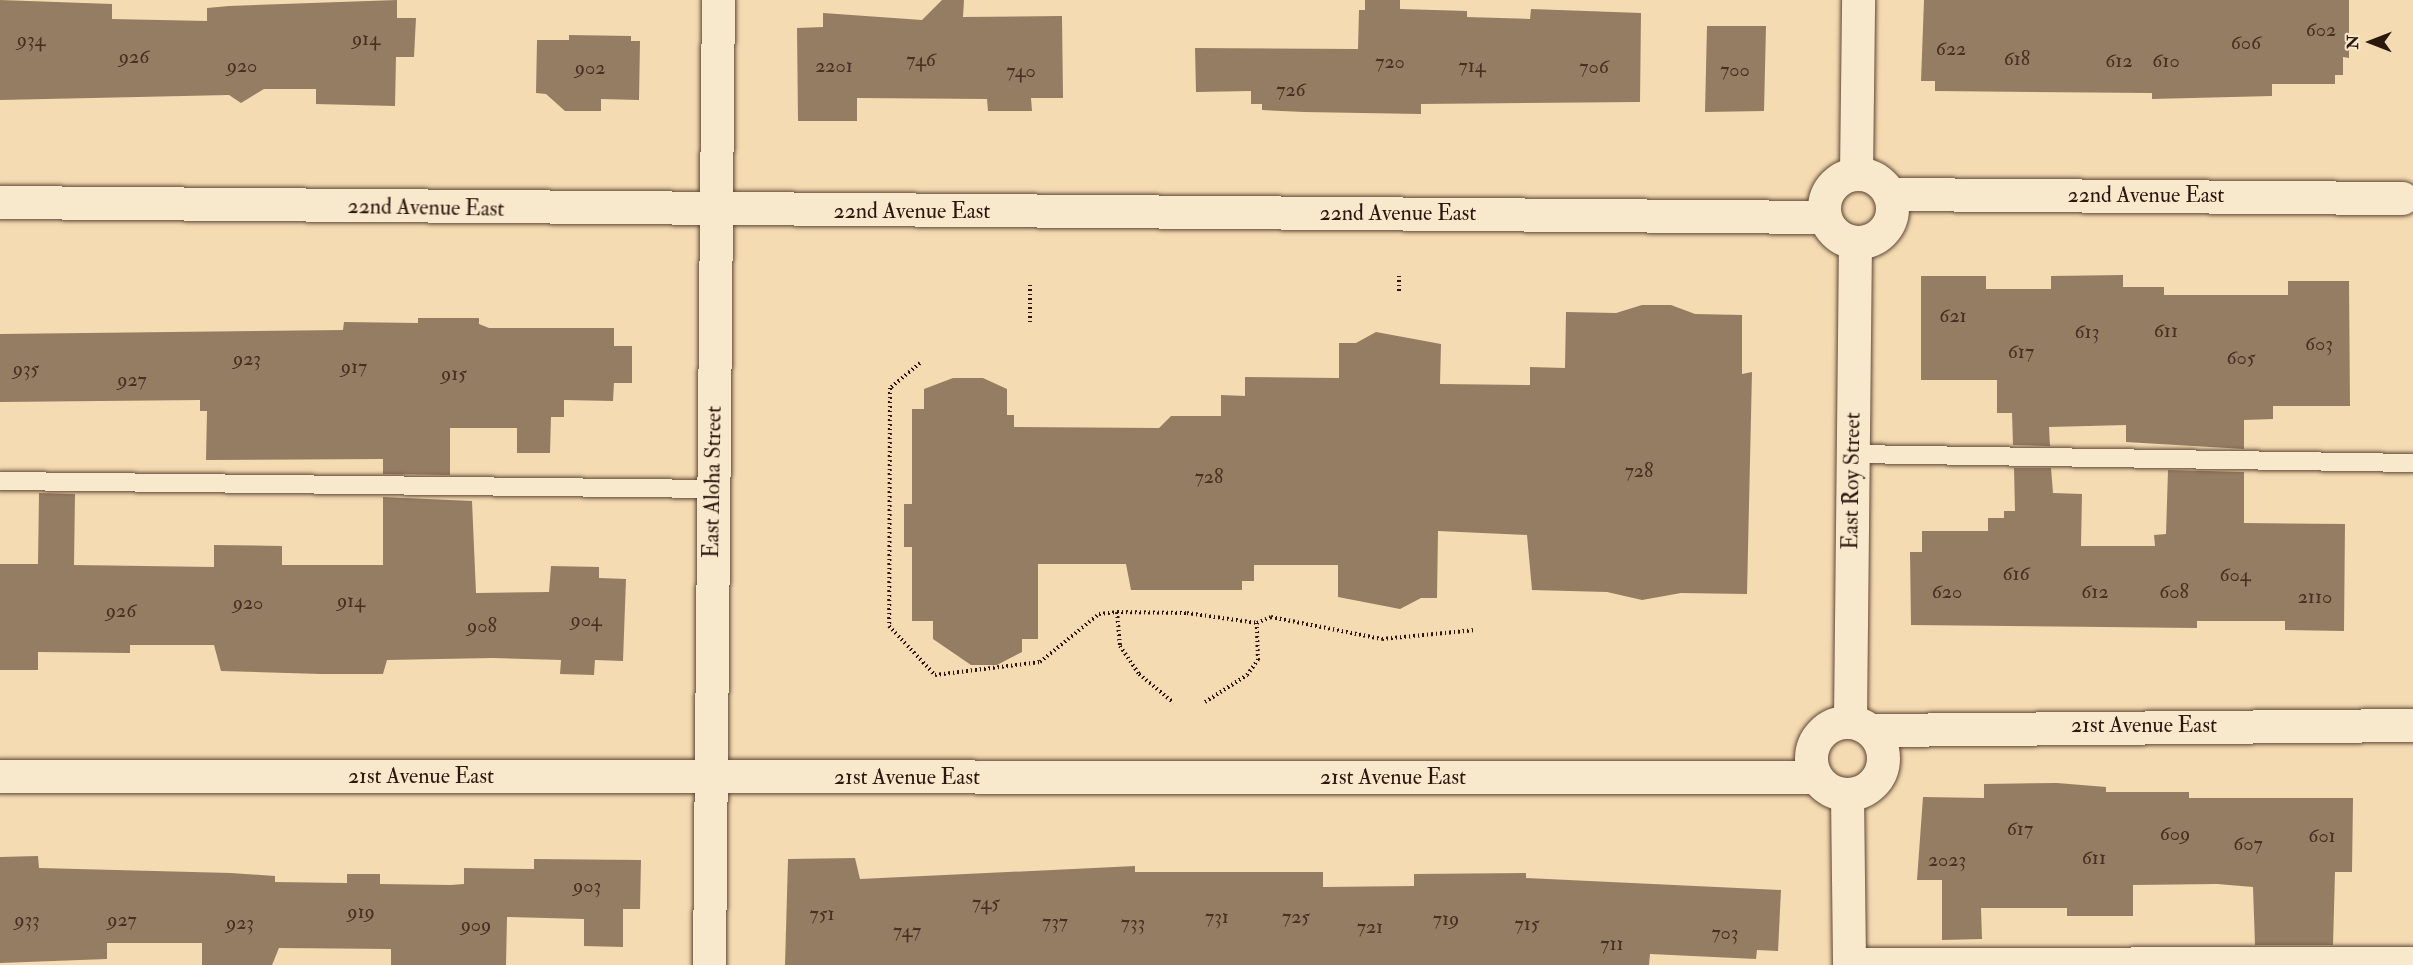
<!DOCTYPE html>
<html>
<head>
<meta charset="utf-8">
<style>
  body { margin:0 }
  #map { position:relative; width:2413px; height:965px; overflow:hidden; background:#f5dbb1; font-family:"IM FELL Double Pica",serif }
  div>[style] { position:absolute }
  .building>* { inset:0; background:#957d63 }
  .path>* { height:4px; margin-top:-2px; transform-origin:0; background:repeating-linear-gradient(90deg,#2c170e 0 1.5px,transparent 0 4.5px) }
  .roads { filter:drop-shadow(0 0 2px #5e4837) drop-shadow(0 0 2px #5e4837) }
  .lane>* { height:18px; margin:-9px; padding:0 9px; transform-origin:9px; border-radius:9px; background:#f8e8cc }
  .street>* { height:33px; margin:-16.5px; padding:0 16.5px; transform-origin:16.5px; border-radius:16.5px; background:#f8e8cc }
  .street>.ring { margin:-16.5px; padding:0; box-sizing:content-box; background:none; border:33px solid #f8e8cc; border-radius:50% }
  .secondary>* { height:33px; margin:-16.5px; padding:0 16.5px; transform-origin:16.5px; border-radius:16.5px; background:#f8e8cc }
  span { translate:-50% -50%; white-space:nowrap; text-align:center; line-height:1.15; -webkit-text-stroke:6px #f8e8cc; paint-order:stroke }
  .number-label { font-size:20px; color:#463023 }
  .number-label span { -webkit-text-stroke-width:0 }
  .street-label { font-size:22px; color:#2c170e }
  .north { position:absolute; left:2341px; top:12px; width:60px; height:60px; -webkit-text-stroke:4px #f8e8cc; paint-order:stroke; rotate:270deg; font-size:16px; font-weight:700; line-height:24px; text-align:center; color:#2c170e }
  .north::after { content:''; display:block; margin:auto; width:21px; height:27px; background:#2c170e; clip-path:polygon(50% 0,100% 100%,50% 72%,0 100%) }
</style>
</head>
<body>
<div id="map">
  <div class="building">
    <div style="clip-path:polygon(0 0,112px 4px,112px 19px,207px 21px,207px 8px,229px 6px,397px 0,397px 18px,416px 18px,414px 57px,396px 57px,395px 106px,316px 104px,316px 89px,264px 89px,241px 103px,229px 95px,0 100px)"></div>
    <div style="clip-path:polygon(942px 0,964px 0,963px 17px,1062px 16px,1063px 98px,1031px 98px,1032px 111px,988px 111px,987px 99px,857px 98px,857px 121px,798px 121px,797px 28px,823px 27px,823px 13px,922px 20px)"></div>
    <div style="clip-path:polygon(1365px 0,1400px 0,1400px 9px,1467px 11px,1467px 17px,1530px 19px,1531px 9px,1641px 13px,1640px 102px,1421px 104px,1421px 114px,1304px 112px,1262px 110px,1262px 104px,1251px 104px,1251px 91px,1196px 92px,1195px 48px,1358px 49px,1359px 10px,1365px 10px)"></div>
    <div style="clip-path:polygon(1924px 0,2349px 0,2349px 58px,2343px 57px,2343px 75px,2335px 75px,2335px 84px,2272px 84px,2272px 96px,2152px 99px,2152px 93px,1935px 91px,1935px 81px,1921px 81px)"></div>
    <div style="clip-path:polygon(1707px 26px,1766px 26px,1764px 111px,1705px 112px)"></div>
    <div style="clip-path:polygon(569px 35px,631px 36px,631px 41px,640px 41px,639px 100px,601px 99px,601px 111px,565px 111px,546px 94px,536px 93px,537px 40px,569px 40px)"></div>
    <div style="clip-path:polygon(2123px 275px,2123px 287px,2164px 287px,2164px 295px,2288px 295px,2288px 281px,2349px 281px,2350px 406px,2273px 406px,2273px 419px,2244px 420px,2244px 449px,2126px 442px,2126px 425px,2049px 427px,2050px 446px,2013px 445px,2012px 413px,1997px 413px,1997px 380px,1921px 380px,1921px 276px,1986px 276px,1986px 289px,2051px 289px,2051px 276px)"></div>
    <div style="clip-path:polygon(1642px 305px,1671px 305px,1695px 314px,1742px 315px,1742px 374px,1752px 372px,1747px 594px,1681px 593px,1642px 600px,1607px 592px,1532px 590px,1527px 535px,1438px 531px,1437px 598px,1421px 598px,1400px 609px,1338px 597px,1338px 565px,1254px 565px,1254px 581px,1242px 581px,1242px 590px,1131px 590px,1126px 564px,1038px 564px,1038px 639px,1022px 639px,1022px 652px,997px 665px,971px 665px,933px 639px,933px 621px,912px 621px,912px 547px,904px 547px,904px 504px,912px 504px,912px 409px,924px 409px,924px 389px,953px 378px,983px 378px,1007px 389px,1007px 415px,1014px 415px,1014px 427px,1159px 428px,1171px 416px,1221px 416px,1221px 395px,1245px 396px,1245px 377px,1339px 378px,1339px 343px,1356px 343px,1376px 332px,1441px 344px,1440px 384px,1530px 385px,1530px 367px,1565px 368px,1566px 312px,1616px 313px)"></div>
    <div style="clip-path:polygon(418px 318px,479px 318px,479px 324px,489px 328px,614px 328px,614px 346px,632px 346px,632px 383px,614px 383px,613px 401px,564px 400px,564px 417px,551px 417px,550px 453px,517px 453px,517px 428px,450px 428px,450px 475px,383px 474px,383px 459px,206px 460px,207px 411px,200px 411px,200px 400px,0 402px,0 334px,343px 330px,344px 322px,418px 323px)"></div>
    <div style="clip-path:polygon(2014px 468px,2051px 468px,2053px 493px,2082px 494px,2081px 546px,2155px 546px,2154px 535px,2166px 534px,2168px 470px,2244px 472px,2244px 523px,2345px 524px,2344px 631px,2285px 630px,2285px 621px,2197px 621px,2197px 628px,1911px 625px,1910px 552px,1922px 552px,1922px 531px,1988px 531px,1988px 518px,2004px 518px,2004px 511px,2015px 511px)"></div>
    <div style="clip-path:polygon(39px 493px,75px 494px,74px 565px,214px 567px,214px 545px,282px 546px,282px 565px,383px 565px,383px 497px,472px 501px,476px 593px,549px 592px,551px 566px,599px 567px,599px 578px,626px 579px,623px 661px,595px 660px,594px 675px,560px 674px,561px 660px,493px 658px,387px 660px,383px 674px,321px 674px,221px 671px,214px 645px,130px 645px,130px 653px,38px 652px,38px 670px,0 670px,0 564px,38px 564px)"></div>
    <div style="clip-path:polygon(2057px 783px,2106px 787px,2106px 792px,2189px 792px,2189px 798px,2353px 798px,2352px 872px,2335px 872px,2333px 945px,2255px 945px,2253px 887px,2217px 884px,2133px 885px,2133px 916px,2067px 916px,2067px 908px,1981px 908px,1982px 939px,1942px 940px,1942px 880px,1917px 880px,1923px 797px,1984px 798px,1984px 784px)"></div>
    <div style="clip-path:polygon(38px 856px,39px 868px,231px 873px,275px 876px,275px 882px,347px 883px,347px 874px,380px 874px,380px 884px,451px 885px,464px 884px,464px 868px,534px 869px,534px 859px,641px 860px,640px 909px,623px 909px,623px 947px,584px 946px,584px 919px,507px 917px,506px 965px,391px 965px,391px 949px,279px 948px,272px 965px,202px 965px,202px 943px,107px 943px,107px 959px,0 963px,0 857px)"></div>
    <div style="clip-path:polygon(855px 858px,860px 879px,1135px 866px,1135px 872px,1323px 872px,1323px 887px,1414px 886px,1414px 874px,1526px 873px,1526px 878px,1781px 890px,1778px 951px,1757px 950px,1756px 959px,1650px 954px,1649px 965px,785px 965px,788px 859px)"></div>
  </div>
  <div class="path">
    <div style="left:1399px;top:276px;width:16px;rotate:90deg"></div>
    <div style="left:1030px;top:285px;width:37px;rotate:90deg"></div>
    <div style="left:920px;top:363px;width:39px;rotate:140deg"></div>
    <div style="left:890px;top:388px;width:238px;rotate:90.2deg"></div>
    <div style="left:889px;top:626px;width:67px;rotate:46.8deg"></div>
    <div style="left:935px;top:675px;width:106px;rotate:-7.1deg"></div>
    <div style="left:1040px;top:662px;width:76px;rotate:-39.1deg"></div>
    <div style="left:1099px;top:614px;width:18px;rotate:-6deg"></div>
    <div style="left:1117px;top:612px;width:70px;rotate:0.8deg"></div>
    <div style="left:1187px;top:613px;width:71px;rotate:8.1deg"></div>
    <div style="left:1257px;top:623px;width:15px;rotate:-23deg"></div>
    <div style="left:1271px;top:617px;width:113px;rotate:11.2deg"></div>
    <div style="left:1382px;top:639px;width:94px;rotate:-5.5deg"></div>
    <div style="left:1117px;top:612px;width:34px;rotate:85deg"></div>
    <div style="left:1120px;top:646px;width:34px;rotate:56deg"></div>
    <div style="left:1139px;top:674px;width:45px;rotate:39.6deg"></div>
    <div style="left:1205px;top:702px;width:50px;rotate:-32.7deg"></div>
    <div style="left:1247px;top:675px;width:19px;rotate:-54deg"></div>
    <div style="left:1258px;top:660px;width:37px;rotate:-92deg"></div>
  </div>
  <div class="roads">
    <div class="lane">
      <div style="left:1853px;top:454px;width:560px;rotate:0.92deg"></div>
      <div style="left:0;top:481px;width:713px;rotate:0.64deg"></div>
      <div style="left:1849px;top:957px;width:564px;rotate:-0.1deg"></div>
    </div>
    <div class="street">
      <div style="left:1856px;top:173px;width:173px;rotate:-89.3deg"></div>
      <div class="ring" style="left:1824px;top:174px;width:35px;height:35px"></div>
      <div style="left:1889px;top:194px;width:513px;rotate:0.45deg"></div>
      <div style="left:0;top:202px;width:1825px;rotate:0.47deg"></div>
      <div style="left:1850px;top:719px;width:477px;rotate:-89.4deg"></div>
      <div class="ring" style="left:1811px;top:722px;width:39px;height:39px"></div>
      <div style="left:1875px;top:730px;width:538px;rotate:-0.53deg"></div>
      <div style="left:0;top:776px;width:1814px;rotate:0.03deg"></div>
      <div style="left:1847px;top:796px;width:169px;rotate:89.3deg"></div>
    </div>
    <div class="secondary">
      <div style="left:709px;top:965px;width:965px;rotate:-89.47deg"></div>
    </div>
  </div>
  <div class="number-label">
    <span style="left:2321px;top:29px">602</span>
    <span style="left:366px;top:38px">914</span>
    <span style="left:31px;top:39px">934</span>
    <span style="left:2246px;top:42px">606</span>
    <span style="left:1951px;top:48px">622</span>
    <span style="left:134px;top:56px">926</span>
    <span style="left:2017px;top:58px">618</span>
    <span style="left:921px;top:59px">746</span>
    <span style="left:2119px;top:60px">612</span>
    <span style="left:2166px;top:60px">610</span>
    <span style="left:1390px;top:61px">720</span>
    <span style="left:242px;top:65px">920</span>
    <span style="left:834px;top:65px">2201</span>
    <span style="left:1472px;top:65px">714</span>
    <span style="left:1594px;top:66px">706</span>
    <span style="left:590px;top:67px">902</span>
    <span style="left:1735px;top:69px">700</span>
    <span style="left:1021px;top:70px">740</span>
    <span style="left:1291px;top:89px">726</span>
    <span style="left:1953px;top:315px">621</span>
    <span style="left:2166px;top:330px">611</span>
    <span style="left:2087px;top:331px">613</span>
    <span style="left:2319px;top:343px">603</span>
    <span style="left:2021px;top:351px">617</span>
    <span style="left:2241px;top:357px">605</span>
    <span style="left:247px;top:358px">923</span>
    <span style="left:354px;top:366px">917</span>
    <span style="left:26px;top:368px">935</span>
    <span style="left:454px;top:373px">915</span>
    <span style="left:132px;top:379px">927</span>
    <span style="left:1639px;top:470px">728</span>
    <span style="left:1209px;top:476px">728</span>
    <span style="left:2016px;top:573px">616</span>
    <span style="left:2235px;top:574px">604</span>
    <span style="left:1947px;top:591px">620</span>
    <span style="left:2095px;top:591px">612</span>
    <span style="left:2174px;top:591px">608</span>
    <span style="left:2315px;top:596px">2110</span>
    <span style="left:351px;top:600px">914</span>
    <span style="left:248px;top:602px">920</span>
    <span style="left:121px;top:610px">926</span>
    <span style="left:586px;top:619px">904</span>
    <span style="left:482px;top:625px">908</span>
    <span style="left:2020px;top:828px">617</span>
    <span style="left:2175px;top:833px">609</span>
    <span style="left:2322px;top:835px">601</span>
    <span style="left:2248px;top:843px">607</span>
    <span style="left:2094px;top:857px">611</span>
    <span style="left:1947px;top:859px">2023</span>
    <span style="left:587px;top:885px">903</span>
    <span style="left:986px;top:902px">745</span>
    <span style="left:361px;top:911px">919</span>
    <span style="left:822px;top:913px">751</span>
    <span style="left:1217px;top:916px">731</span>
    <span style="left:1296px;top:916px">725</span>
    <span style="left:1446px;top:918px">719</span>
    <span style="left:27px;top:919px">933</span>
    <span style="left:122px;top:919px">927</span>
    <span style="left:1055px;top:921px">737</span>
    <span style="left:240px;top:922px">923</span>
    <span style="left:1133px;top:922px">733</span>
    <span style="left:1527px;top:923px">715</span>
    <span style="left:476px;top:924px">909</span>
    <span style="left:1370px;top:926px">721</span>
    <span style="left:907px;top:930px">747</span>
    <span style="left:1725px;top:932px">703</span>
    <span style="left:1612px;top:943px">711</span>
  </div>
  <div class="street-label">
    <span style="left:2146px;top:196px">22nd Avenue East</span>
    <span style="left:426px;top:208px;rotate:1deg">22nd Avenue East</span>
    <span style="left:912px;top:212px">22nd Avenue East</span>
    <span style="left:1398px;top:214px">22nd Avenue East</span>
    <span style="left:1852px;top:481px;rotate:-89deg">East Roy Street</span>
    <span style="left:713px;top:482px;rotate:-89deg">East Aloha Street</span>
    <span style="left:2144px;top:726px">21st Avenue East</span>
    <span style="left:421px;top:777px">21st Avenue East</span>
    <span style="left:907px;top:778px">21st Avenue East</span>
    <span style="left:1393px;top:778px">21st Avenue East</span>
  </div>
  <div class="north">N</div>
</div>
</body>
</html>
